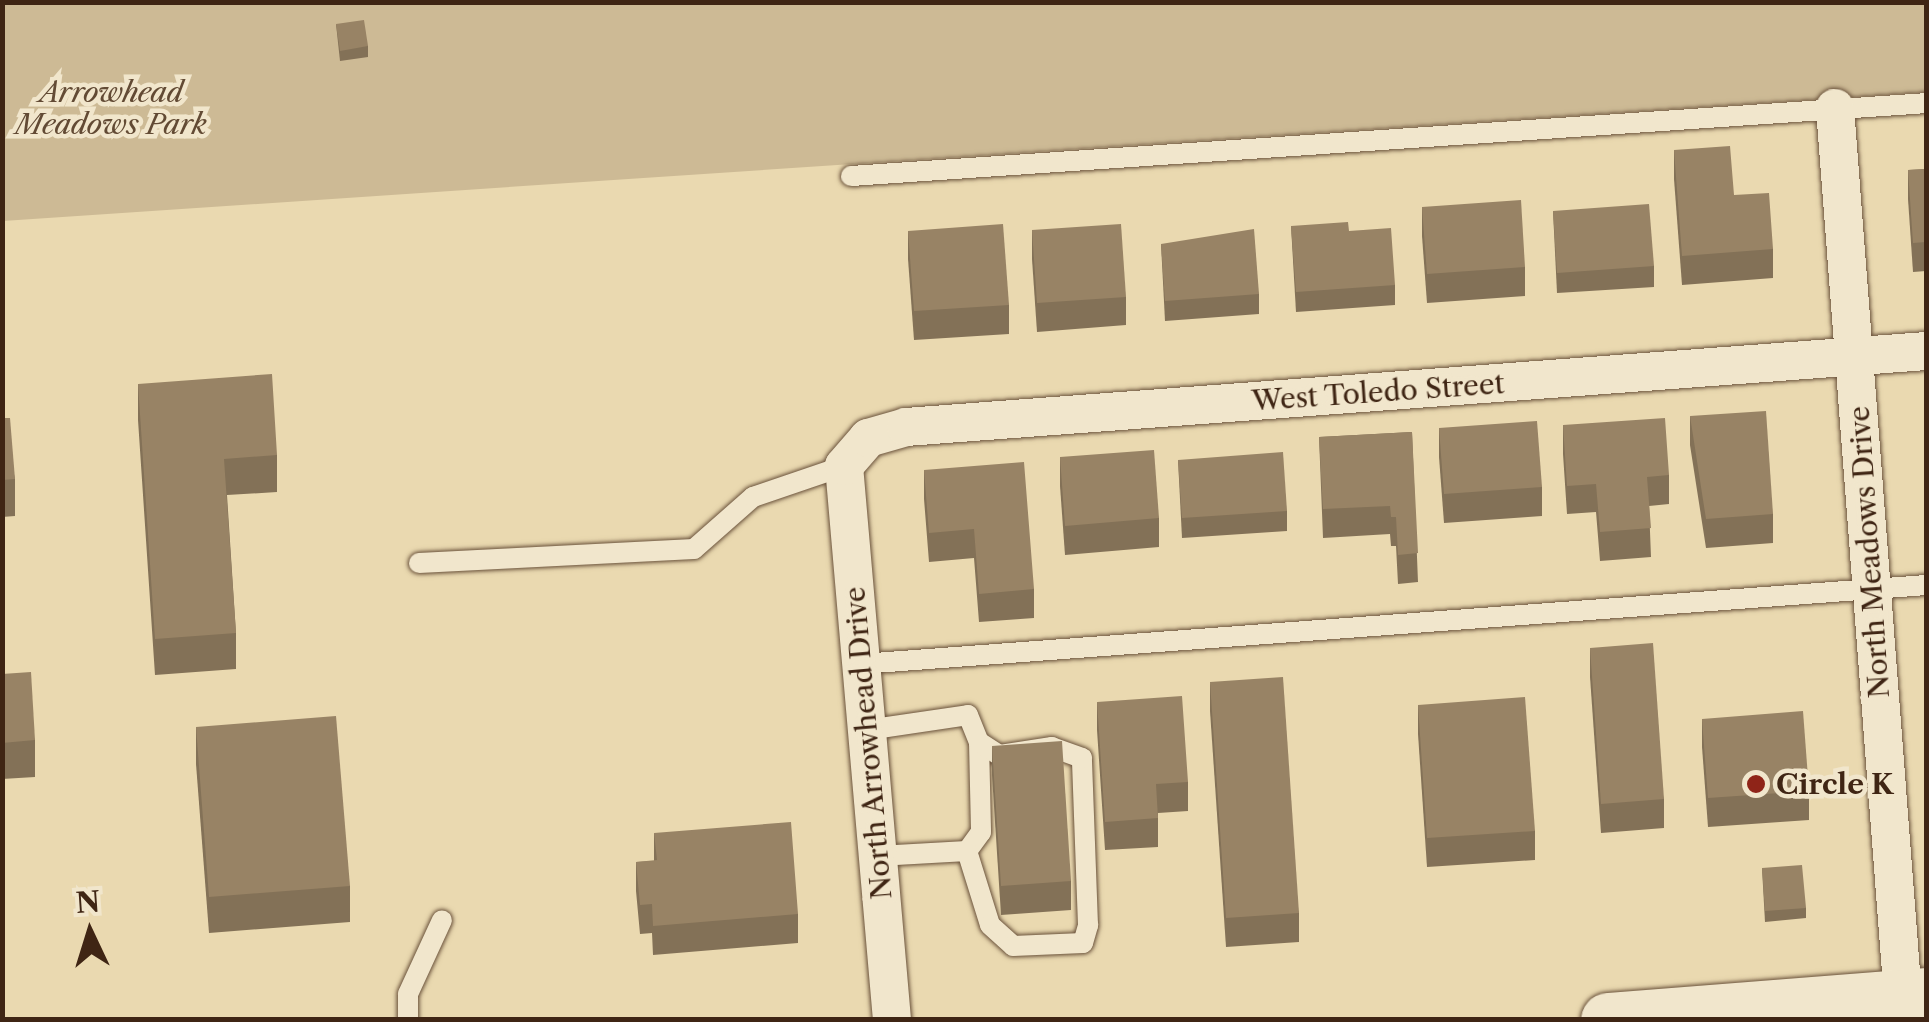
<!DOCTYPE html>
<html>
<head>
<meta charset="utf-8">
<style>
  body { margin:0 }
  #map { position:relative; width:1929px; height:1022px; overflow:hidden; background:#ead9b0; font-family:"Libre Caslon Text",serif }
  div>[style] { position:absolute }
  .green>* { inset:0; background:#cdba95 }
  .roads { filter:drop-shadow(0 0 2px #6a523b) drop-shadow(0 0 2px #6a523b) }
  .service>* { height:20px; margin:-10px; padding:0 10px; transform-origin:10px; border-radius:10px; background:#f1e6cc }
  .minor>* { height:38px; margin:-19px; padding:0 19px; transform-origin:19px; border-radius:19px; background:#f1e6cc }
  .secondary>* { height:55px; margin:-27.5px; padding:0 27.5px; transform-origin:27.5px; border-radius:27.5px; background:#f1e6cc }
  .wall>* { inset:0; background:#837157 }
  .building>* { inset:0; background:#988365 }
  .dots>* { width:28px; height:28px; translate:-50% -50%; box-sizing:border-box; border:5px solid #f1e6cc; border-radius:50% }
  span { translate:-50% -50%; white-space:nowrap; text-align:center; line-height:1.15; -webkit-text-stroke:9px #f1e6cc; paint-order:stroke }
  .park-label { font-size:28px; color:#624a34; font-style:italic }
  .street-label { font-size:28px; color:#3f2514 }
  .poi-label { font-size:28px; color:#3f2514; font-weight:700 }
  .left { translate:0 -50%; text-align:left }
  .frame { position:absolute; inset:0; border:5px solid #3f2514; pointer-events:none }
  .north { position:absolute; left:40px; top:882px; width:100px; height:100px; -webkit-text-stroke:8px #f1e6cc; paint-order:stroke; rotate:356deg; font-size:28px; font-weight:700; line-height:40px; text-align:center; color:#3f2514 }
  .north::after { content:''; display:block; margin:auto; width:35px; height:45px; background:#3f2514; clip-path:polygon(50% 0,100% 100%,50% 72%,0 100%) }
</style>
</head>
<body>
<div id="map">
  <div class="green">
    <div style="clip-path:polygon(3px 3px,1926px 3px,1926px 92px,3px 221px)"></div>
  </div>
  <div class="roads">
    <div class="service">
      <div style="left:851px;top:176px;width:1077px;rotate:-3.88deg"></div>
      <div style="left:419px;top:563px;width:275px;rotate:-2.9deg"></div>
      <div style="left:694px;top:549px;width:79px;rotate:-41.4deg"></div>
      <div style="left:753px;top:497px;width:96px;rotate:-18.8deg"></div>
      <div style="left:861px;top:664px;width:1068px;rotate:-4.24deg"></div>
      <div style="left:867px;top:730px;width:102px;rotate:-8.4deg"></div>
      <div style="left:968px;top:715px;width:29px;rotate:68deg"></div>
      <div style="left:979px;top:742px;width:90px;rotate:88.7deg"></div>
      <div style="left:981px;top:832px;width:24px;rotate:126deg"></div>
      <div style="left:878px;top:856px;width:89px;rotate:-3.2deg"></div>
      <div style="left:967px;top:851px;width:77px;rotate:72.7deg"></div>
      <div style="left:990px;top:925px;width:31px;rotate:42deg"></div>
      <div style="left:1013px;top:946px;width:70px;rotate:-2.5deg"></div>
      <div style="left:1083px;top:943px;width:19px;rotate:-74deg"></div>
      <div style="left:1088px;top:925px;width:167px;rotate:-92.1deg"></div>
      <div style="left:1082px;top:758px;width:32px;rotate:-160deg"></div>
      <div style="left:1052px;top:747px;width:54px;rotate:171.4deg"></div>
      <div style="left:999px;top:755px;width:24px;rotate:-147deg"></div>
      <div style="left:408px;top:1020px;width:26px;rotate:-90deg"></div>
      <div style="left:408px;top:994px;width:81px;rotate:-65.3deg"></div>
    </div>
    <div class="minor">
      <div style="left:1835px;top:108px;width:892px;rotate:85.63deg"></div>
      <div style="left:892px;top:1020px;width:556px;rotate:-94.95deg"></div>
      <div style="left:844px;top:466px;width:37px;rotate:-49deg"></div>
      <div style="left:868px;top:438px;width:40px;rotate:-16deg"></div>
      <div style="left:906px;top:427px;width:1023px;rotate:-4.26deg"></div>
    </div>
    <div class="secondary">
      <div style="left:1608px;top:1020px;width:319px;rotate:-4.5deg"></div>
    </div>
  </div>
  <div class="wall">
    <div style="clip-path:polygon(336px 24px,368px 46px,368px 57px,340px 61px)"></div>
    <div style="clip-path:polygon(1674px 150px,1734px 195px,1773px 249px,1773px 278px,1682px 285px,1674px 179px)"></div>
    <div style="clip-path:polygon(1926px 169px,1926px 271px,1913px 272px,1908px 199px,1908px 170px)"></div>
    <div style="clip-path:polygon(1422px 207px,1525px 267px,1525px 296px,1427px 303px,1422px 236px)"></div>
    <div style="clip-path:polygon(1553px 211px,1654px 266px,1654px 287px,1557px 293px)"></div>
    <div style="clip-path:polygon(1291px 226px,1349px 231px,1395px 285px,1395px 305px,1296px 312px)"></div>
    <div style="clip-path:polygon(1032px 230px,1126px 297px,1126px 325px,1037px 332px,1032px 259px)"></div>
    <div style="clip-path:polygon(908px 231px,1009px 305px,1009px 334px,914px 340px,908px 259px)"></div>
    <div style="clip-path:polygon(1161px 244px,1259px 294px,1259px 314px,1165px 321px)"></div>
    <div style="clip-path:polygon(138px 384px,277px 455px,277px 492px,227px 495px,236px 633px,236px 669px,155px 675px,138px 420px)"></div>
    <div style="clip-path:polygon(1924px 397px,1926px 397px,1926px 464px,1924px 426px)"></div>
    <div style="clip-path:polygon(1690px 416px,1773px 514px,1773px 543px,1706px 548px,1690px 445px)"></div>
    <div style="clip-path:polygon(2px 418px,15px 479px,15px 516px,2px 517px)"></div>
    <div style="clip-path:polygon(1563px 425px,1669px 475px,1669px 504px,1649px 506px,1651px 557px,1600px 561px,1596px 512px,1567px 514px,1563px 454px)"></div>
    <div style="clip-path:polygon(1439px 428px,1542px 487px,1542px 516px,1444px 523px,1439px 457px)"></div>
    <div style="clip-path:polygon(1412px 432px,1418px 582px,1398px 584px,1396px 546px,1391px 546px,1390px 534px,1323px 538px,1319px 437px)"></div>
    <div style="clip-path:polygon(1060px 457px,1159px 518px,1159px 547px,1065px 555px,1060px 486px)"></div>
    <div style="clip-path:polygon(1178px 460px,1287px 511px,1287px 531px,1182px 538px)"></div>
    <div style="clip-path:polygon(924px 470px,1034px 589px,1034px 618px,979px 622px,974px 558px,929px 562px,924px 499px)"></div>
    <div style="clip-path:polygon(1590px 648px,1664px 799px,1664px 828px,1601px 833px,1590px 677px)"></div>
    <div style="clip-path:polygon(2px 674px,35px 740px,35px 777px,2px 779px)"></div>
    <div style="clip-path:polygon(1210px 682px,1299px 913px,1299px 942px,1226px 947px,1210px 711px)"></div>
    <div style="clip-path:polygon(1097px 702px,1188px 782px,1188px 811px,1158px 813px,1158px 847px,1105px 850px,1097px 730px)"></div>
    <div style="clip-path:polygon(1418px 705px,1535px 831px,1535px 860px,1427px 867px,1418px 734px)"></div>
    <div style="clip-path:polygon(1702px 719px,1809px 791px,1809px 820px,1708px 827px,1702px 747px)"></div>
    <div style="clip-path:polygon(196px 727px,350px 886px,350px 922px,209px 933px,196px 764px)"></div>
    <div style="clip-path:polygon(992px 746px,1071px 881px,1071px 910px,1001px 915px,992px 775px)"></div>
    <div style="clip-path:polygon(654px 833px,798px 914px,798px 943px,653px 955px,652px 933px,640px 934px,636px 891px,636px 862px,654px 861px)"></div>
    <div style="clip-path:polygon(1762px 868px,1806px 908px,1806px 918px,1765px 922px)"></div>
  </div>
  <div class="building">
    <div style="clip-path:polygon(364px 20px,368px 46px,340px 51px,336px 24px)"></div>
    <div style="clip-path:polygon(1730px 146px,1734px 195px,1769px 193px,1773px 249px,1682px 256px,1674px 150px)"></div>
    <div style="clip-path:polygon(1926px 169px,1926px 242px,1913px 243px,1908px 170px)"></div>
    <div style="clip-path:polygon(1521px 200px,1525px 267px,1427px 274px,1422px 207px)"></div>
    <div style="clip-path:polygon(1649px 204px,1654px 266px,1557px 273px,1553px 211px)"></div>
    <div style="clip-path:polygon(1348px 222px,1349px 231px,1391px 228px,1395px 285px,1296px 292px,1291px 226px)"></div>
    <div style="clip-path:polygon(1003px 224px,1009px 305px,914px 311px,908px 231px)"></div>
    <div style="clip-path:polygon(1121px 224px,1126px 297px,1037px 303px,1032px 230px)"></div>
    <div style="clip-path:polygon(1254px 229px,1259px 294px,1165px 301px,1161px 244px)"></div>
    <div style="clip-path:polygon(272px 374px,277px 455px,224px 459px,236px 633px,155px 639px,138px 384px)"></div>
    <div style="clip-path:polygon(1924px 397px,1926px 397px,1926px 435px)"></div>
    <div style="clip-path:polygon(1766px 411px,1773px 514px,1706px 519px,1690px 416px)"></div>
    <div style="clip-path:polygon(2px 418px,10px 418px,15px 479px,2px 480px)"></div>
    <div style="clip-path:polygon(1665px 418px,1669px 475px,1647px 477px,1651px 528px,1600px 532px,1596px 484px,1567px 486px,1563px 425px)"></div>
    <div style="clip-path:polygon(1537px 421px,1542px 487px,1444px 494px,1439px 428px)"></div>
    <div style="clip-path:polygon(1412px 432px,1418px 553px,1398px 555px,1396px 517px,1391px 517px,1390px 506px,1323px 509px,1319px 437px)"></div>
    <div style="clip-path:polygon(1154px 450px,1159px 518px,1065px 526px,1060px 457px)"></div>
    <div style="clip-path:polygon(1283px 452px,1287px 511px,1182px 518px,1178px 460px)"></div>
    <div style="clip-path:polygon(1024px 462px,1034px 589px,979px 594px,974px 529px,929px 533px,924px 470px)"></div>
    <div style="clip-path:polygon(1653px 643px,1664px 799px,1601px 804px,1590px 648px)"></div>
    <div style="clip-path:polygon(31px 672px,35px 740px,2px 743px,2px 674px)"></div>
    <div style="clip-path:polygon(1283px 677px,1299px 913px,1226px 918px,1210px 682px)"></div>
    <div style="clip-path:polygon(1182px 696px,1188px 782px,1156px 784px,1158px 818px,1105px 822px,1097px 702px)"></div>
    <div style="clip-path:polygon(1525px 697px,1535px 831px,1427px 838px,1418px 705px)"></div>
    <div style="clip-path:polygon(1803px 711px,1809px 791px,1708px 798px,1702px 719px)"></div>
    <div style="clip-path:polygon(336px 716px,350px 886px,209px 897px,196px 727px)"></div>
    <div style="clip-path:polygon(1062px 741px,1071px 881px,1001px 886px,992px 746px)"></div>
    <div style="clip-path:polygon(791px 822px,798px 914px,653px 926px,652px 904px,640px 905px,636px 862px,657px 860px,654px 833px)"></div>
    <div style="clip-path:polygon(1802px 865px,1806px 908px,1765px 911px,1762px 868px)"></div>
  </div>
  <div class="dots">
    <div style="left:1756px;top:784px;background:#8f2418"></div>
  </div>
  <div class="park-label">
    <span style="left:111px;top:108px">Arrowhead<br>Meadows Park</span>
  </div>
  <div class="street-label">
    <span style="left:1378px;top:392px;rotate:-4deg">West Toledo Street</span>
    <span style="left:1869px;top:552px;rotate:-94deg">North Meadows Drive</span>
    <span style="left:868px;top:743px;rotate:-95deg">North Arrowhead Drive</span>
  </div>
  <div class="poi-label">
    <span class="left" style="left:1776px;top:784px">Circle K</span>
  </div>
  <div class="frame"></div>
  <div class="north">N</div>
</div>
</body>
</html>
